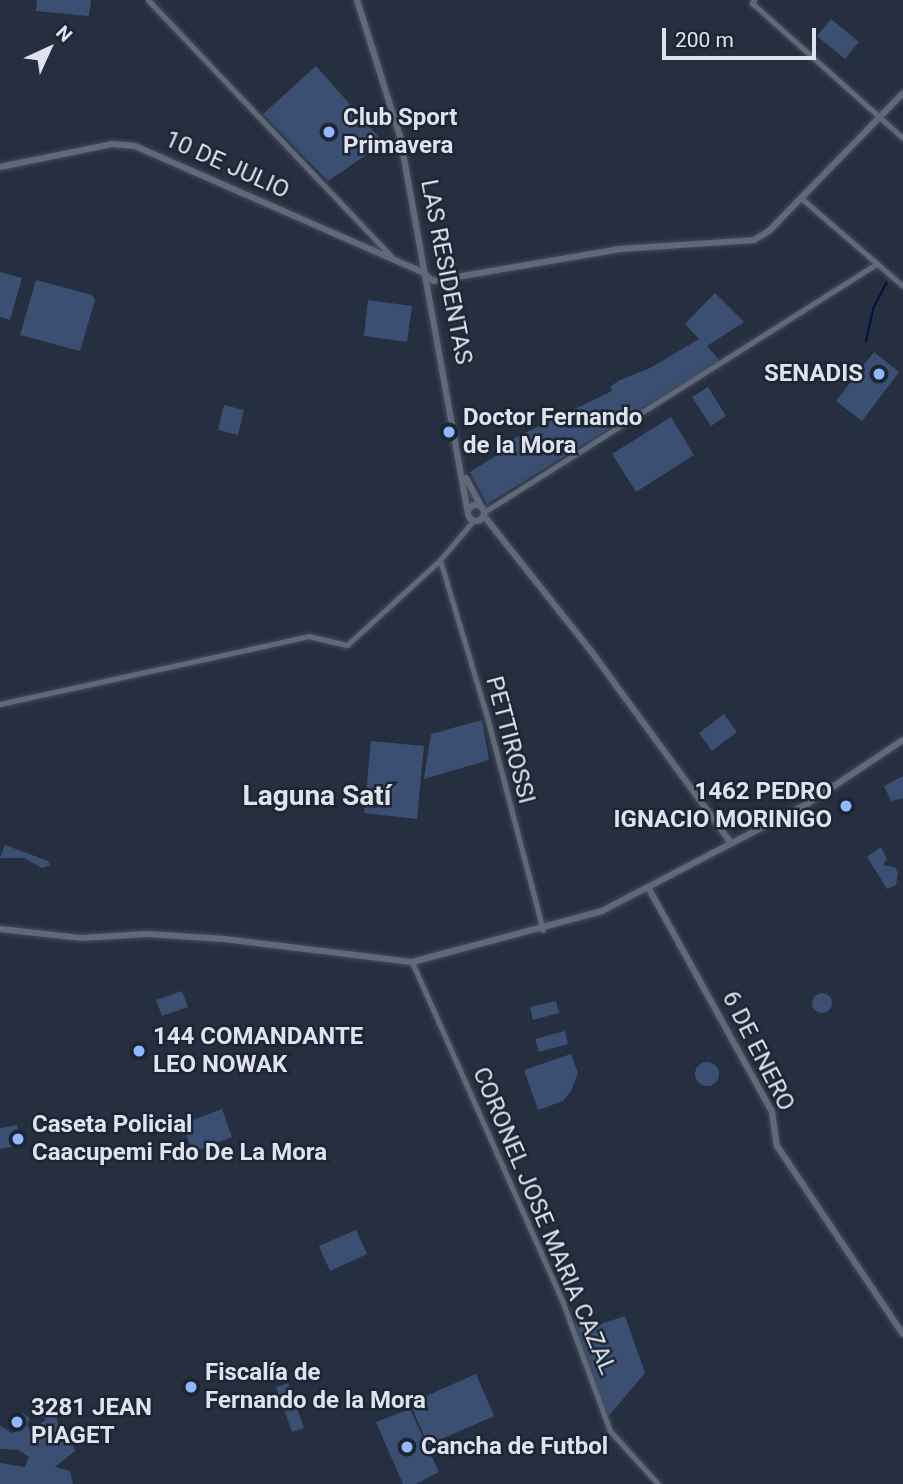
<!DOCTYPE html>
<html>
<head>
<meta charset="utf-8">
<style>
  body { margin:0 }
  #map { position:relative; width:903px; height:1484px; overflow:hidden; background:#262f3f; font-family:Roboto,sans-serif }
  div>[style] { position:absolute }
  .green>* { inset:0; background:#3b4f72 }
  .round { border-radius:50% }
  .stream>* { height:2px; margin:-1px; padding:0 1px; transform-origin:1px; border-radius:1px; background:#000f42 }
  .roads { filter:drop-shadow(0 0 2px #454c59) drop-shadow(0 0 2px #454c59) }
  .tertiary>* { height:5px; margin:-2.5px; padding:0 2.5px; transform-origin:2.5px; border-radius:2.5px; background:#5f697a }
  .secondary>* { height:6px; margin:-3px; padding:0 3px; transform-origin:3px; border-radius:3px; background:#5f697a }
  .secondary>.ring { margin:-3px; padding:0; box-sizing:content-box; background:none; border:6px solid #5f697a; border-radius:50% }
  .dots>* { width:19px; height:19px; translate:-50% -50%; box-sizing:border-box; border:4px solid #1d2534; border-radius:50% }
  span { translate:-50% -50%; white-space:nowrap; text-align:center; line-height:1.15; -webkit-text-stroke:5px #1d2534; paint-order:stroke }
  .poi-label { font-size:24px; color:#dee3ee; font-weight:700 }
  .left { translate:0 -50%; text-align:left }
  .right { translate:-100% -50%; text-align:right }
  .street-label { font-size:24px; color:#dee3ee }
  .quarter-label { font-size:28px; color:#dee3ee; font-weight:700 }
  .north { position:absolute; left:14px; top:14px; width:70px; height:70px; -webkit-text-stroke:5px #1d2534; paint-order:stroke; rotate:45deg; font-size:19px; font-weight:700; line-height:28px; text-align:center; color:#dee3ee }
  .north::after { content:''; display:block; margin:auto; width:24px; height:32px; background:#dee3ee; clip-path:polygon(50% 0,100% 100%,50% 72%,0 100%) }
  .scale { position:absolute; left:662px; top:28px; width:154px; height:32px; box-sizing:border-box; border:4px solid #dee3ee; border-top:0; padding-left:9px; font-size:21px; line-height:24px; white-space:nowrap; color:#dee3ee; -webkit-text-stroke:5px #1d2534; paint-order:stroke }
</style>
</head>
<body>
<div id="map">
  <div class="green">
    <div style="clip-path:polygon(37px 0,91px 0,89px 16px,36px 11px)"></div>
    <div style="clip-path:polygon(831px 19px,859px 42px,845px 59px,817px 36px)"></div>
    <div style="clip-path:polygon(316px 66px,384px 143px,328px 181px,263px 114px)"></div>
    <div style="clip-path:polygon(0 272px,22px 278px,10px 320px,0 317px)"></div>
    <div style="clip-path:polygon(36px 280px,92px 295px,95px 300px,80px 351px,20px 335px)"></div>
    <div style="clip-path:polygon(715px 293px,744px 322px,707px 346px,720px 361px,487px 504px,470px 472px,497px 455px,494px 448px,612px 391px,611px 386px,620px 380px,650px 368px,699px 339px,685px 324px)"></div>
    <div style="clip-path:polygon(368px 300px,412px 306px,407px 342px,364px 336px)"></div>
    <div style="clip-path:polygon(874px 352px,899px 372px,862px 421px,836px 401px)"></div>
    <div style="clip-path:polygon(708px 387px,726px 416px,711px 426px,692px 397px)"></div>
    <div style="clip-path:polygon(224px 405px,244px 410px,238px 435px,218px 430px)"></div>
    <div style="clip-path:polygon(671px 417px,694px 455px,636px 492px,612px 454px)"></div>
    <div style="clip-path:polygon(724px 714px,737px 732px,712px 751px,699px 733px)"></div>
    <div style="clip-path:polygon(482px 720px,489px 760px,424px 779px,431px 734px)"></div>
    <div style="clip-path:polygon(371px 741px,424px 746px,417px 819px,364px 813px)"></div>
    <div style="clip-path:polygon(903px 776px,903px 798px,891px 801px,884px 786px)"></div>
    <div style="clip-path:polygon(5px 845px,48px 861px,50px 865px,42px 868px,24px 858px,0 858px)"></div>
    <div style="clip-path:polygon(881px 847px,887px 859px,883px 865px,895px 867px,898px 873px,896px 885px,887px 889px,867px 857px)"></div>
    <div style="clip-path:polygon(182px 991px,188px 1007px,162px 1016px,156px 1000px)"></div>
    <div class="round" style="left:812px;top:993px;width:20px;height:20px"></div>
    <div style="clip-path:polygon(556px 1001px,559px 1013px,533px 1020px,530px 1007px)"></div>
    <div style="clip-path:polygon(565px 1031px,568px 1044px,539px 1052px,535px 1039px)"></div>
    <div style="clip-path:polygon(571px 1054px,578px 1073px,571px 1091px,563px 1101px,538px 1110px,524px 1070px)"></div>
    <div class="round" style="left:695px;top:1062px;width:24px;height:24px"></div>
    <div style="clip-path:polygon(222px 1109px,232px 1137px,193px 1152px,182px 1124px)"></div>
    <div style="clip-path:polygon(17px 1125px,21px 1145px,0 1149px,0 1128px)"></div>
    <div style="clip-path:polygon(356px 1230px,367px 1254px,330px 1271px,319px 1246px)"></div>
    <div style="clip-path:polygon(584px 1316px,589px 1328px,625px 1316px,645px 1373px,607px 1418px,577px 1333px,575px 1320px)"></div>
    <div style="clip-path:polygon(476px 1374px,494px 1416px,428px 1445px,410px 1403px)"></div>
    <div style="clip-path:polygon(288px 1383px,304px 1428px,292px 1432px,276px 1387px)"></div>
    <div style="clip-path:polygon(34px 1408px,57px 1418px,60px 1442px,70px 1443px,65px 1433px,71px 1439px,75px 1451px,55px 1467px,70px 1471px,73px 1484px,0 1484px,0 1463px,25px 1467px,29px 1457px,18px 1450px,0 1449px,0 1426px,12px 1433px,20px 1430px,19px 1415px,22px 1413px,30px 1418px,27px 1425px,33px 1436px,49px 1436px,39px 1425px,46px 1419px,32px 1413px)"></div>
    <div style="clip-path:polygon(410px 1409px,439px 1472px,416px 1484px,403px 1484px,376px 1422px)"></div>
  </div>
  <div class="stream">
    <div style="left:866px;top:342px;width:34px;rotate:-78deg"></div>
    <div style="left:873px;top:309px;width:30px;rotate:-63deg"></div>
  </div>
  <div class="roads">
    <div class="tertiary">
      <div style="left:148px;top:0;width:357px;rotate:46.5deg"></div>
      <div style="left:754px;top:0;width:4px;rotate:124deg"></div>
      <div style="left:752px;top:3px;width:203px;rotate:41.8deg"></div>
      <div style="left:801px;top:198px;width:135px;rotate:40.8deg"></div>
      <div style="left:484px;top:512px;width:465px;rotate:-32.3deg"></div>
      <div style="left:440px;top:560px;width:160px;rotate:73.3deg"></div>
      <div style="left:486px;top:713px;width:224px;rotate:75.3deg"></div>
      <div style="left:0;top:704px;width:315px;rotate:-12.4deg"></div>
      <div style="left:308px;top:636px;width:40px;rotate:13deg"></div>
      <div style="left:347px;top:645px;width:126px;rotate:-42.4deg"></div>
      <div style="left:440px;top:560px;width:51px;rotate:-49.8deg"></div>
      <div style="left:412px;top:962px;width:370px;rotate:66.1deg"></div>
      <div style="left:562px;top:1300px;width:140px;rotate:69.9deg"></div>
      <div style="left:610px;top:1431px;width:72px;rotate:47.8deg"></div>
    </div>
    <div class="secondary">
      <div style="left:357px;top:0;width:143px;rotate:72.5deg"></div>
      <div style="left:400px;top:136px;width:383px;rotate:79.8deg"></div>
      <div style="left:0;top:167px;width:114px;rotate:-11.6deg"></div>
      <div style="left:112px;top:144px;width:23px;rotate:5deg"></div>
      <div style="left:135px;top:146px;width:313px;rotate:23.7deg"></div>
      <div style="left:422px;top:272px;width:14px;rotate:39deg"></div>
      <div style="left:433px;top:281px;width:190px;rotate:-9.7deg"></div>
      <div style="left:620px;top:249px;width:134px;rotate:-3.8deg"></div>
      <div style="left:754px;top:240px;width:17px;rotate:-31deg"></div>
      <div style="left:769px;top:231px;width:192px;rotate:-45.8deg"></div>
      <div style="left:466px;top:478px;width:34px;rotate:62deg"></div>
      <div class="ring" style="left:468px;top:505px;width:10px;height:10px"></div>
      <div style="left:484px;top:516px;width:172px;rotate:51.6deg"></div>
      <div style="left:591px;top:651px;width:238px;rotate:53.9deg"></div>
      <div style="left:649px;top:889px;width:255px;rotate:61.1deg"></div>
      <div style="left:772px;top:1112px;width:34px;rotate:82deg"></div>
      <div style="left:777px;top:1146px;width:226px;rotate:56.2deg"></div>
      <div style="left:0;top:929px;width:81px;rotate:6.3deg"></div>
      <div style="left:81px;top:938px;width:66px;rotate:-3.5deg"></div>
      <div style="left:147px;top:934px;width:77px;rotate:3.7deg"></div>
      <div style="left:224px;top:939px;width:189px;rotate:7deg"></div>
      <div style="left:412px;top:962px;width:197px;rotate:-15deg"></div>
      <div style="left:602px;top:911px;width:231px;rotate:-27.6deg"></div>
      <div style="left:807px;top:804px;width:115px;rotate:-33.7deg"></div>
    </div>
  </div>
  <div class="dots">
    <div style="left:329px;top:132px;background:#90b8fd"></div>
    <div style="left:879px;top:374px;background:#90b8fd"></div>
    <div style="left:449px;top:432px;background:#90b8fd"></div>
    <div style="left:846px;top:806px;background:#90b8fd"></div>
    <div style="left:139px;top:1051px;background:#90b8fd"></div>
    <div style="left:18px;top:1139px;background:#90b8fd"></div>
    <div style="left:191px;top:1387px;background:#90b8fd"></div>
    <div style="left:17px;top:1422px;background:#90b8fd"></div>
    <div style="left:407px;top:1447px;background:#90b8fd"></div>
  </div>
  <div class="poi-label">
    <span class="left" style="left:343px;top:132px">Club Sport<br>Primavera</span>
    <span class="right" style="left:863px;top:374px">SENADIS</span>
    <span class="left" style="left:463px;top:432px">Doctor Fernando<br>de la Mora</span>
    <span class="right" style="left:832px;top:806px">1462 PEDRO<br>IGNACIO MORINIGO</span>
    <span class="left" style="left:153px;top:1051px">144 COMANDANTE<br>LEO NOWAK</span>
    <span class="left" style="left:32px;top:1139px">Caseta Policial<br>Caacupemi Fdo De La Mora</span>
    <span class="left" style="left:205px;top:1387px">Fiscalía de<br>Fernando de la Mora</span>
    <span class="left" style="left:31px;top:1422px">3281 JEAN<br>PIAGET</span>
    <span class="left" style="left:421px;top:1447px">Cancha de Futbol</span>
  </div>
  <div class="street-label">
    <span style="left:227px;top:165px;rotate:24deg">10 DE JULIO</span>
    <span style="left:446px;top:272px;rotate:79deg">LAS RESIDENTAS</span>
    <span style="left:510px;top:740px;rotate:75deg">PETTIROSSI</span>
    <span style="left:758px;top:1051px;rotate:63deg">6 DE ENERO</span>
    <span style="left:544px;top:1221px;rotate:67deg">CORONEL JOSE MARIA CAZAL</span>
  </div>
  <div class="quarter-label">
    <span style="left:317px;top:796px">Laguna Satí</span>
  </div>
  <div class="north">N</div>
  <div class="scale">200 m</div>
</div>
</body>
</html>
